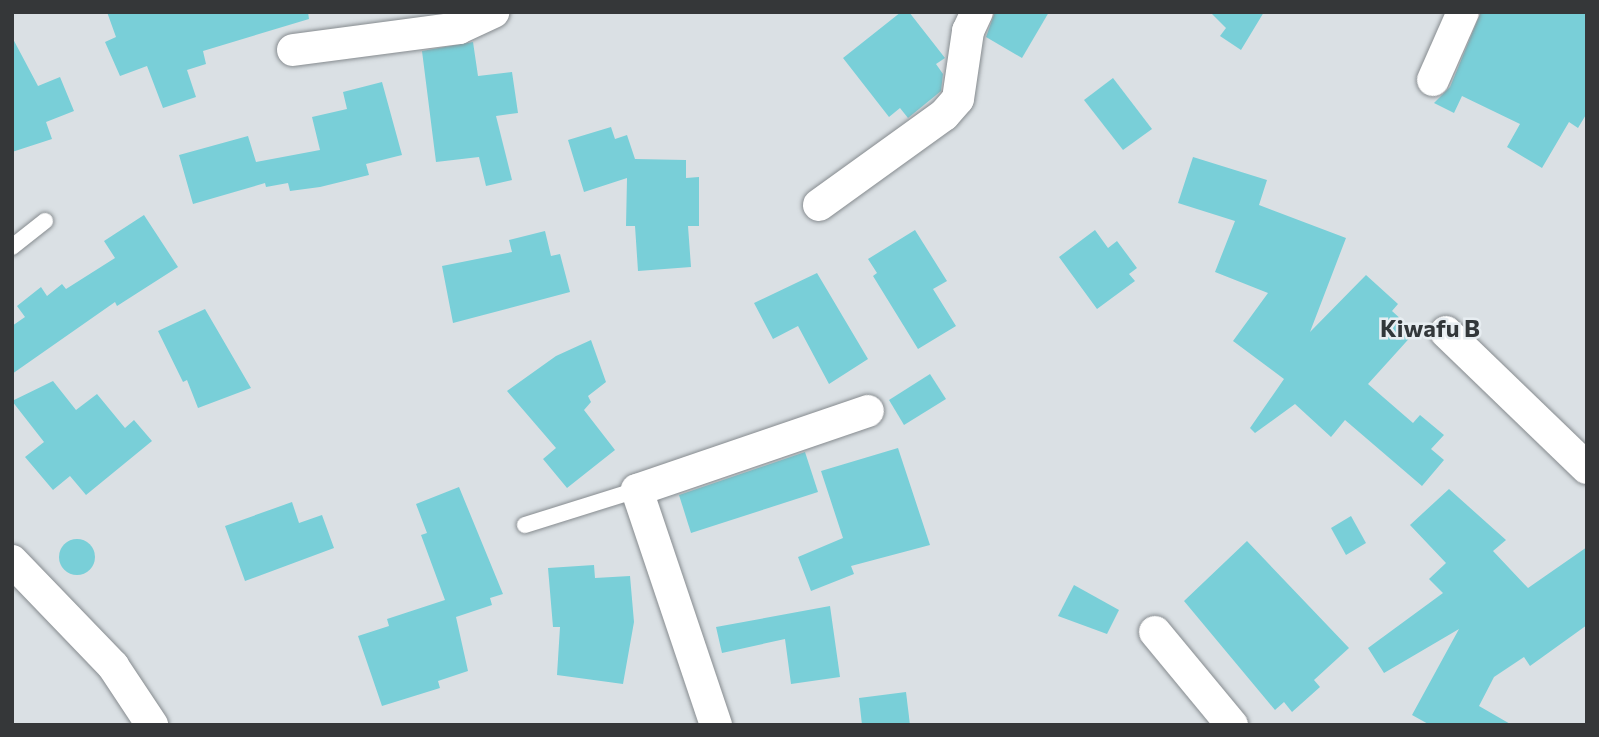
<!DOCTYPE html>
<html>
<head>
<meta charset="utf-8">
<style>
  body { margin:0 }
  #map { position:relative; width:1599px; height:737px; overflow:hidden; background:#dae0e4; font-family:Commissioner,sans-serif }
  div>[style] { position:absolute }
  .building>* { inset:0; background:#79cfd8 }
  .round { border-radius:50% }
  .roads { filter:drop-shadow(0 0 2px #868b8f) drop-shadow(0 0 2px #868b8f) }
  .service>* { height:16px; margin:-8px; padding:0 8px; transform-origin:8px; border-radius:8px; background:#fff }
  .minor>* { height:32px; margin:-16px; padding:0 16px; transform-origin:16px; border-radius:16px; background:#fff }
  span { translate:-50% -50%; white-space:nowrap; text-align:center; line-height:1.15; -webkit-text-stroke:5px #e7edf1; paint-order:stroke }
  .quarter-label { font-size:24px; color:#32373a; font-weight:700 }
  .frame { position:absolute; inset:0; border:14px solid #353739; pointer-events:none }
</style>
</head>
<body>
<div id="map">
  <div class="building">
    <div style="clip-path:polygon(107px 12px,308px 12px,309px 19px,203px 51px,206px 64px,187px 70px,196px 97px,163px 108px,147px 66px,120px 76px,105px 42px,116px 37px)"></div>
    <div style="clip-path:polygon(901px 12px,909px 12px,945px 58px,936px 64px,943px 74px,941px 91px,908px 118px,900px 108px,889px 117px,843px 58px)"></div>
    <div style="clip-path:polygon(995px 12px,1049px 12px,1022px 58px,986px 37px)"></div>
    <div style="clip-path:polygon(1210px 12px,1264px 12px,1241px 50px,1220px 36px,1226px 28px)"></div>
    <div style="clip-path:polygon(1481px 12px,1587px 12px,1587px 113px,1578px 128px,1569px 122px,1542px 168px,1507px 147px,1520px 124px,1462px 96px,1454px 113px,1434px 103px,1450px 87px)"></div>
    <div style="clip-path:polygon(12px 37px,38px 86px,60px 77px,74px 111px,46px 122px,52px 139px,12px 152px)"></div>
    <div style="clip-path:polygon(473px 42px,478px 76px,512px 72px,518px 113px,496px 116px,512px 180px,486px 186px,479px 157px,436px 162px,422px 51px)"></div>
    <div style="clip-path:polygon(1113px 78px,1152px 129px,1123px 150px,1084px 100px)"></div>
    <div style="clip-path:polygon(382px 82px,402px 155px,366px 164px,369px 175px,320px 187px,290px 191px,288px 183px,266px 187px,265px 183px,193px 204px,179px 155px,248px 136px,256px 162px,320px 150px,312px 117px,347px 109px,343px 92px)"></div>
    <div style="clip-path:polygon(611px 127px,615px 139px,627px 135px,635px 159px,686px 160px,686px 178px,699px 177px,699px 226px,688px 226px,691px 267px,638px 271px,635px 226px,626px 226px,627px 178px,584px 192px,568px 140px)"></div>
    <div style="clip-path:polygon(1193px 157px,1267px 180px,1259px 205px,1346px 238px,1310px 332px,1366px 275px,1398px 304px,1392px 311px,1415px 332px,1368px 384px,1413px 423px,1420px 415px,1444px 435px,1431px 449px,1444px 460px,1422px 486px,1345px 420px,1331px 437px,1295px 404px,1255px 433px,1250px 428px,1284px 379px,1233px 341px,1268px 293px,1215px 272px,1235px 221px,1178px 203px)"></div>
    <div style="clip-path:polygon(144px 215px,178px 267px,117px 306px,115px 302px,12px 374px,12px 326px,25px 317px,17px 306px,41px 287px,47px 296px,62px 284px,66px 289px,115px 258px,104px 241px)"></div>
    <div style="clip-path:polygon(915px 230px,947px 281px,933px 289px,956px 326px,918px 349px,873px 276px,877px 273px,868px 259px)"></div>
    <div style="clip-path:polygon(1095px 230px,1108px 248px,1117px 241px,1137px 268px,1129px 274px,1135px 281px,1097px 309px,1059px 257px)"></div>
    <div style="clip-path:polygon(545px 231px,551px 256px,560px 254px,570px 292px,453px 323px,442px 266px,512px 252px,509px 240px)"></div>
    <div style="clip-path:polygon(817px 273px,868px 359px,829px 384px,798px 326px,773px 339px,754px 303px)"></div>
    <div style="clip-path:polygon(205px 309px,251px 388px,198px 408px,187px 380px,183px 382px,158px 331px)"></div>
    <div style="clip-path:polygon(591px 340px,606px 382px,588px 396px,591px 402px,584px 410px,615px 450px,567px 488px,543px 459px,556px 448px,507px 391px,556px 356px)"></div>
    <div style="clip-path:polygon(930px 374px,946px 399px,904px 425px,889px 400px)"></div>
    <div style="clip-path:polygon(53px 381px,76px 410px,97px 394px,125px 428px,134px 420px,152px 441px,86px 495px,70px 476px,53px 490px,25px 457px,44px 442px,12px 401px)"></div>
    <div style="clip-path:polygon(898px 448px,930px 545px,851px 566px,854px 574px,811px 591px,798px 557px,843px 538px,821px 471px)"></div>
    <div style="clip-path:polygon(805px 452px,818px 492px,691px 533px,679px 495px)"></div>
    <div style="clip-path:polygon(459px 487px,503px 594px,490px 598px,492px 605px,456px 617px,468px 671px,438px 681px,440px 688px,382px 706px,358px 636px,389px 626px,387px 619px,445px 600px,421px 535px,427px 533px,416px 504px)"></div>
    <div style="clip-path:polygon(1449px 489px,1506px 540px,1493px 551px,1528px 588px,1587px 547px,1587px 625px,1530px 666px,1524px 657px,1494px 677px,1479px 706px,1512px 725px,1430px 725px,1412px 715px,1459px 629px,1384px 673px,1368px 648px,1443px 593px,1429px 579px,1446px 563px,1410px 525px)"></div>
    <div style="clip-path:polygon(292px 502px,299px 523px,322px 515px,334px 548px,245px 581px,225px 526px)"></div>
    <div style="clip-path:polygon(1351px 516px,1366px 543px,1346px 555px,1331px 528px)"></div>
    <div class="round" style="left:59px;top:539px;width:36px;height:36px"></div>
    <div style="clip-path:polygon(1247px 541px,1349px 648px,1314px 680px,1320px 687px,1292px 712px,1284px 702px,1275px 710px,1184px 601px)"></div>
    <div style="clip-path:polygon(594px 565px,595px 578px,630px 576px,634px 622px,623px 684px,557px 675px,560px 627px,553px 627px,548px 568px)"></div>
    <div style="clip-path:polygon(1074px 585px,1119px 610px,1107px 634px,1058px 616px)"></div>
    <div style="clip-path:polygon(830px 606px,840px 677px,791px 684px,785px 639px,722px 653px,716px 627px)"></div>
    <div style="clip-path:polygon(906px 692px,910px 725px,862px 725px,859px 698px)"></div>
  </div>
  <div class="roads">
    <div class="service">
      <div style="left:12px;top:247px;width:42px;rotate:-38.2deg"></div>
      <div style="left:525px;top:525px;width:117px;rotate:-17.4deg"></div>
    </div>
    <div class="minor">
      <div style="left:293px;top:50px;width:167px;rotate:-7.5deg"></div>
      <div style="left:459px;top:28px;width:38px;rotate:-25deg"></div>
      <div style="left:1433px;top:80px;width:74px;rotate:-66.2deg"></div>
      <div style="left:819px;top:205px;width:154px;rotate:-35.8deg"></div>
      <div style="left:944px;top:115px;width:21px;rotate:-49deg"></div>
      <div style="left:958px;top:99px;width:69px;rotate:-81.6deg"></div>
      <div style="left:968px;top:31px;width:21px;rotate:-65deg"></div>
      <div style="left:1446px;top:332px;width:196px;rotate:44deg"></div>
      <div style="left:12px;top:561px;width:146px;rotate:46.1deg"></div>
      <div style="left:113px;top:666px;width:71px;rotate:56.5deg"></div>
      <div style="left:1155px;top:632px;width:121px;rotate:50.4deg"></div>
      <div style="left:716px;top:725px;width:248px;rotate:-108.6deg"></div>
      <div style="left:637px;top:490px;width:244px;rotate:-18.9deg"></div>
    </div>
  </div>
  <div class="quarter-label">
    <span style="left:1430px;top:328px">Kiwafu B</span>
  </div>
  <div class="frame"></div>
</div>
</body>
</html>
